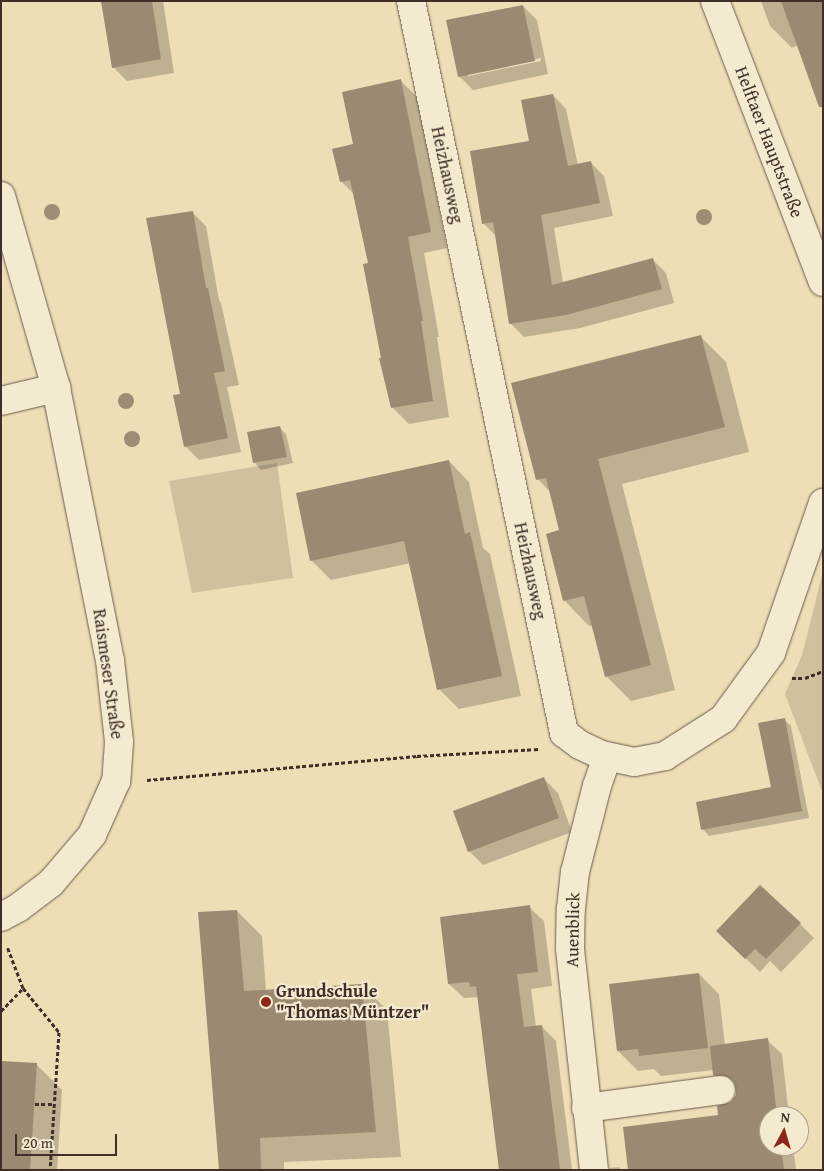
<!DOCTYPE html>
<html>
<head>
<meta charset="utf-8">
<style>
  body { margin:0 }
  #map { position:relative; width:824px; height:1171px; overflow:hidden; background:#eddeb6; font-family:"Gentium Book Plus",serif }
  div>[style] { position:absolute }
  .green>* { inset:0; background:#d0c09e }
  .shadow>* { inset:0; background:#0003 }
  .building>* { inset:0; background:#9a8a72 }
  .path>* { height:3px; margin-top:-1.5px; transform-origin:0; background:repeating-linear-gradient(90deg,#402e28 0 4px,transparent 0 6.5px) }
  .roads { filter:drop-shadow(0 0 1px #6b5a4c) drop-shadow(0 0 1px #6b5a4c) }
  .minor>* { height:28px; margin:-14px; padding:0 14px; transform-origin:14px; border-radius:14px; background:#f3ead0 }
  .trees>* { width:16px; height:16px; margin:-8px; border-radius:50%; background:#9e8d75 }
  .dots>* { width:14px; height:14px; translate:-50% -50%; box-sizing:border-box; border:2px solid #f3ead0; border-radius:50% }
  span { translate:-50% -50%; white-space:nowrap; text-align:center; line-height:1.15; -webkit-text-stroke:4.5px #f3ead0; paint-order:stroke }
  .street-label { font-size:18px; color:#402e28 }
  .poi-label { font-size:18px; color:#402e28; font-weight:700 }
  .left { translate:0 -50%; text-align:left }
  .frame { position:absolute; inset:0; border:2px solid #402e28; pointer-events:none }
  .north { position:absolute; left:759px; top:1106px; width:50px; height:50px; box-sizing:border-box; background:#f3ead0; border:1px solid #ab9f8d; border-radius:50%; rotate:6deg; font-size:14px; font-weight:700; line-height:20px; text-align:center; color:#402e28 }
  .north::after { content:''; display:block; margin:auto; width:18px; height:22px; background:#8f2418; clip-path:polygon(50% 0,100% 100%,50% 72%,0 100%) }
  .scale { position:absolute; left:15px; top:1134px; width:102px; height:22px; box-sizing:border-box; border:2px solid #402e28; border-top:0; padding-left:6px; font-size:15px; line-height:18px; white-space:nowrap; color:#402e28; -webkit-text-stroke:4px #f3ead0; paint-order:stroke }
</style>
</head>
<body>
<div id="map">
  <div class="green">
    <div style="clip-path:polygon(277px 463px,293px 578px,192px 593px,169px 481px)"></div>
    <div style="clip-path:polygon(823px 571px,823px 794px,785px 694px,802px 655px)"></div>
  </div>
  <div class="shadow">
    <div style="clip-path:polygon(102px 1px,163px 1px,174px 73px,127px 81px,113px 67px)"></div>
    <div style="clip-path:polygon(761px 1px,823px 1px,823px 110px,798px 45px,792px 48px,770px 26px)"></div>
    <div style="clip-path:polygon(evenodd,523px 6px,537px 20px,548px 74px,473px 90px,459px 76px,523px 6px,541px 58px,541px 61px,468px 76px,468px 74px,541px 58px)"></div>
    <div style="clip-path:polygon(401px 81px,417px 97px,447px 248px,424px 253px,439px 337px,437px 337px,449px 417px,409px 424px,393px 408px,383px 359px,369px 264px,354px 194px,341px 181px,355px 145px)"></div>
    <div style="clip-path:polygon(553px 95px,566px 109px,578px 165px,591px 163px,604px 176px,613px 216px,554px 228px,563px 283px,653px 260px,666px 273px,674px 303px,580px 328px,524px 337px,511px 324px,496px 236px,483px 223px,531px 142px)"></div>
    <div style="clip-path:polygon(192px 212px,206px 226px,219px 300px,221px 303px,239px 385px,227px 387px,241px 452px,199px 460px,185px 446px,181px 395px)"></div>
    <div style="clip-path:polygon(701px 337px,726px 362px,749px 452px,622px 484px,675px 690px,631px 701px,606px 676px,593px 625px,589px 626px,564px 600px,561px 531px,551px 493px,538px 479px)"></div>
    <div style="clip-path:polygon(279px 427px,286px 434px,293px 463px,261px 470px,255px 463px,248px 433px)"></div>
    <div style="clip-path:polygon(449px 461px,469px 482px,483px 548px,490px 554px,521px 696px,459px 709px,439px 689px,411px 563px,331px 580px,311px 560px)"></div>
    <div style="clip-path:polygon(784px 719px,791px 726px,809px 818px,709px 836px,703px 829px,772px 788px)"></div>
    <div style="clip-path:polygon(544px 779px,558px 793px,572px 832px,483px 865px,469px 851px)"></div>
    <div style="clip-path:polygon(529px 907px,544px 921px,552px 986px,531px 989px,536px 1027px,541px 1026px,556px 1041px,572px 1170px,500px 1170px,479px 997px,464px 998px,449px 984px)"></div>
    <div style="clip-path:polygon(237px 911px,262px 936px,266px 991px,362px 985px,387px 1010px,401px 1157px,284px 1162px,284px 1170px,220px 1170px)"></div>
    <div style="clip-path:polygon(800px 924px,814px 938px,781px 972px,770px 961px,760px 972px,732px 945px)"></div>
    <div style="clip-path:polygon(699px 974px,719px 994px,725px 1046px,767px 1040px,782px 1054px,789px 1116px,769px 1116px,769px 1146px,793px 1146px,796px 1170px,630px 1170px,719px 1116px,737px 1096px,738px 1090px,729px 1089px,714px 1075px,714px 1070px,661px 1076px,654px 1069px,638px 1071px,618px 1051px)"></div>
    <div style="clip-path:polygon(1px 1062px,37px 1065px,62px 1090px,57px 1170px,1px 1170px)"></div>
    <div style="clip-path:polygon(619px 1167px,621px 1170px,610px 1170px,610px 1168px)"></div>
  </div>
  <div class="building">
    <div style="clip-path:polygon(101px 1px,152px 1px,161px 59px,112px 68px)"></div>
    <div style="clip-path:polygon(781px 1px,823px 1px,823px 107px,819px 107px)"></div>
    <div style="clip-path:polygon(523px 5px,535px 61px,458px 77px,446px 20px)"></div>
    <div style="clip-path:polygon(401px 79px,431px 232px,408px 237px,423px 321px,421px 321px,433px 401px,391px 408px,379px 358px,381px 358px,363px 264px,368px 263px,350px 180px,340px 182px,332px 149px,353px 144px,342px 92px)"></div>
    <div style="clip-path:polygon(553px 94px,568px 166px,591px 161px,600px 203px,541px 215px,552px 285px,653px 258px,662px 289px,566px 315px,509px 324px,493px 222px,482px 224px,470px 151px,529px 141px,521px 100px)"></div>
    <div style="clip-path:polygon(193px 211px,206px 288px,208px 288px,225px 371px,214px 373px,228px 438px,184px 447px,173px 395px,180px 394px,146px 218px)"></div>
    <div style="clip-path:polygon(701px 335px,725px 427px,598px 459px,651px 665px,605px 677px,584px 596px,563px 601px,546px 534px,559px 530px,546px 478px,536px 480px,511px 383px)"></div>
    <div style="clip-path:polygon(280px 426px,287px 457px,253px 463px,247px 432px)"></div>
    <div style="clip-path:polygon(449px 460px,465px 534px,470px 532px,502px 676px,437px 690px,404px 541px,310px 561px,296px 493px)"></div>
    <div style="clip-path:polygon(785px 718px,802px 811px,701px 830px,696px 802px,771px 787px,758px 723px)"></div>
    <div style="clip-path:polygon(544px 777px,559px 818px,468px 852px,453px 811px)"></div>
    <div style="clip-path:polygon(760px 885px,801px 923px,766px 959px,755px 949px,745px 959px,716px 931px)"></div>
    <div style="clip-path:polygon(530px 905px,538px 972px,517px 974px,524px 1027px,542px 1025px,560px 1170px,499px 1170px,476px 986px,470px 987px,469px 982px,448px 984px,440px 917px)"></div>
    <div style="clip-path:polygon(237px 910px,244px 991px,362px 984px,376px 1132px,260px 1138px,261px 1170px,219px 1170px,198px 912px)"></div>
    <div style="clip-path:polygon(699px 973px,708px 1048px,639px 1056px,638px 1049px,617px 1051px,609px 984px)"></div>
    <div style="clip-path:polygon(768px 1038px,777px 1116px,769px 1116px,769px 1146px,781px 1146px,784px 1170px,628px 1170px,623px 1127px,718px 1115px,717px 1106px,731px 1102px,736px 1095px,736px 1088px,734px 1081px,727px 1076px,713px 1075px,710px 1046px)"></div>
    <div style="clip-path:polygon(1px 1061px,37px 1063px,30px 1170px,1px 1170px)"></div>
  </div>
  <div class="path">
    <div style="left:792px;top:678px;width:13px"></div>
    <div style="left:805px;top:678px;width:19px;rotate:-21deg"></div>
    <div style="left:147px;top:780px;width:271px;rotate:-5.1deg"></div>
    <div style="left:417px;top:756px;width:122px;rotate:-3.3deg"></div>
    <div style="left:23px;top:988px;width:57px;rotate:50.7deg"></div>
    <div style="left:59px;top:1032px;width:138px;rotate:93.7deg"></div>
    <div style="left:1px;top:1011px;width:32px;rotate:-46deg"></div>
    <div style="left:23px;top:988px;width:45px;rotate:-110.9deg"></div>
    <div style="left:35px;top:1104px;width:19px"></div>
  </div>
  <div class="roads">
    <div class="minor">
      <div style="left:411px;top:1px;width:748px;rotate:78.19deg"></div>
      <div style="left:564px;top:733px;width:20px;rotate:37deg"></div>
      <div style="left:580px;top:745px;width:23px;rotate:25deg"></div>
      <div style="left:601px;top:755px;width:34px;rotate:12deg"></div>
      <div style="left:634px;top:762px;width:32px;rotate:-11deg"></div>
      <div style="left:665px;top:756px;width:69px;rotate:-32.5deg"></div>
      <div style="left:723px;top:719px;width:82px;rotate:-54deg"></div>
      <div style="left:771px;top:653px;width:159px;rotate:-70.9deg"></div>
      <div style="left:715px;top:1px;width:301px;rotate:69deg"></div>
      <div style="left:1px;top:196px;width:200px;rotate:74deg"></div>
      <div style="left:56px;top:388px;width:277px;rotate:78.8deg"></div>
      <div style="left:110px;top:660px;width:82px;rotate:83.7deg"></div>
      <div style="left:119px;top:742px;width:39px;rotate:94deg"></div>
      <div style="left:116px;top:781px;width:59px;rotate:114deg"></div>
      <div style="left:92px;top:835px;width:63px;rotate:130.5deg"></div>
      <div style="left:51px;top:883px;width:41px;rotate:142.9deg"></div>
      <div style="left:18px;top:908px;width:19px;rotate:152deg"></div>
      <div style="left:1px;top:401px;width:57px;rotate:-13.3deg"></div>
      <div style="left:586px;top:1108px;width:136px;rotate:-7.6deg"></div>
      <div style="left:594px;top:1170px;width:223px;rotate:-96.2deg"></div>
      <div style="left:570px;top:948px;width:39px;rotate:-89deg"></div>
      <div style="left:571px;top:909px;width:37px;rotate:-84deg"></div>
      <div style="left:575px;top:872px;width:89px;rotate:-75.7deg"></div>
      <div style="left:597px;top:786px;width:31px;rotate:-71deg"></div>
    </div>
  </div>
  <div class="trees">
    <div style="left:52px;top:212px"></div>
    <div style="left:704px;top:217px"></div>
    <div style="left:126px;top:401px"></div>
    <div style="left:132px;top:439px"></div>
  </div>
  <div class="dots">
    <div style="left:266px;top:1002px;background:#8f2418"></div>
  </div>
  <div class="street-label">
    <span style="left:769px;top:142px;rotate:69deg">Helftaer Hauptstraße</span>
    <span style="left:447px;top:175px;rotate:78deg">Heizhausweg</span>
    <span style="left:530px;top:571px;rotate:78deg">Heizhausweg</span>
    <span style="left:108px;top:674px;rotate:82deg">Raismeser Straße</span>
    <span style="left:573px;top:930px;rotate:-89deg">Auenblick</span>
  </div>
  <div class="poi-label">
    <span class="left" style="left:276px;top:1002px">Grundschule<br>"Thomas Müntzer"</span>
  </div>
  <div class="frame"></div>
  <div class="north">N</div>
  <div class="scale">20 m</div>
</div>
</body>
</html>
